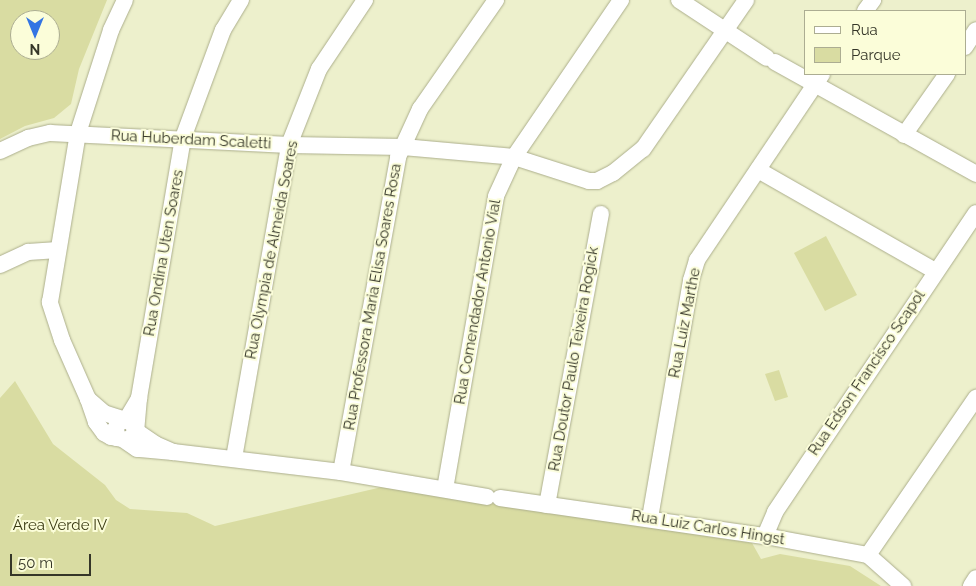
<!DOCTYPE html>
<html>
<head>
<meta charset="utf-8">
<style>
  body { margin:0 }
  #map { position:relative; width:976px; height:586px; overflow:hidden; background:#edf0cc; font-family:Raleway,sans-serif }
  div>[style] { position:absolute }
  .green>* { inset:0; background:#d9dca2 }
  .roads { filter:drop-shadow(0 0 1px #acae8c) drop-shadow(0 0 1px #acae8c) }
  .minor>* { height:16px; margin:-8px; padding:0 8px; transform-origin:8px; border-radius:8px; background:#fff }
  span { translate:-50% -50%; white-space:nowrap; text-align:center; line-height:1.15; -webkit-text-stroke:4px #fbfdd9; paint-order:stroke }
  .street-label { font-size:15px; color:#353628 }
  .park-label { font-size:15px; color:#383911 }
  .legend { position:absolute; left:804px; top:10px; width:162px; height:65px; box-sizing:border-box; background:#fbfdd9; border:1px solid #acad92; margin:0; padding:6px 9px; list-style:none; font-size:15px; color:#353628 }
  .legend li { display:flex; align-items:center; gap:10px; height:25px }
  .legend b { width:25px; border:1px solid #acad92 }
  .north { position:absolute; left:10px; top:10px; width:50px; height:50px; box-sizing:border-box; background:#fbfdd9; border:1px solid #acad92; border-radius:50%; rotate:180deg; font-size:14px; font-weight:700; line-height:20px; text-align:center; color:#353628 }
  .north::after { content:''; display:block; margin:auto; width:18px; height:22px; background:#3475e3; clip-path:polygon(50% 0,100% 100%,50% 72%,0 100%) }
  .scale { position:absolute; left:10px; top:554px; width:81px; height:22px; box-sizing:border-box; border:2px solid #353628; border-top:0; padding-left:6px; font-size:15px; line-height:18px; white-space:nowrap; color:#353628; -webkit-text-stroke:4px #fbfdd9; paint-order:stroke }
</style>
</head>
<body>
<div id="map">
  <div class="green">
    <div style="clip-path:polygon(evenodd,0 0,107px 0,79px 69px,71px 104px,54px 118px,25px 126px,0 139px,0 0,20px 20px,50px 20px,50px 50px,20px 50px,20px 20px)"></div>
    <div style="clip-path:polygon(826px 236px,857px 295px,825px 311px,794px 253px)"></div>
    <div style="clip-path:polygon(779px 370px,788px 397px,775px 401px,765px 374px)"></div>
    <div style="clip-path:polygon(15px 381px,53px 444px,105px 485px,116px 500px,130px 509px,187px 513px,215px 526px,382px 487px,752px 543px,761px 559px,780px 554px,850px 566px,881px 586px,0 586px,0 398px)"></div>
  </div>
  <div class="roads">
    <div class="minor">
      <div style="left:679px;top:0;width:105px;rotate:33.4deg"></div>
      <div style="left:865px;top:11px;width:14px;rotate:-54deg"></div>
      <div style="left:965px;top:47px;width:20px;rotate:-57deg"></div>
      <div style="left:775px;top:62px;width:230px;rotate:29.1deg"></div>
      <div style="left:904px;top:135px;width:75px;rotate:-54.8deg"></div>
      <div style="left:0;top:151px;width:31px;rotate:-25deg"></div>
      <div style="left:28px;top:138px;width:23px;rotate:-13deg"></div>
      <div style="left:50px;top:133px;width:239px;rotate:2.9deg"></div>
      <div style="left:289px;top:145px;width:114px;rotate:1deg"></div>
      <div style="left:403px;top:147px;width:111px;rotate:5.1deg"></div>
      <div style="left:514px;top:157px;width:79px;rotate:17.7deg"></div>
      <div style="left:589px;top:181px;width:8px"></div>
      <div style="left:597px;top:181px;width:18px;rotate:-27deg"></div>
      <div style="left:613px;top:173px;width:38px;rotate:-39deg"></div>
      <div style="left:643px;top:149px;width:181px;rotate:-55.3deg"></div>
      <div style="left:758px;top:170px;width:204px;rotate:29.7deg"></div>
      <div style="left:0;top:265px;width:31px;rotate:-25deg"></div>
      <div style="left:28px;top:252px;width:30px;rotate:-4deg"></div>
      <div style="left:139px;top:398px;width:264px;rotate:-80.4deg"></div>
      <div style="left:183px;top:138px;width:115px;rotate:-69.7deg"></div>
      <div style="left:223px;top:30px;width:35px;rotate:-59deg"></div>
      <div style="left:88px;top:399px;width:64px;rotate:-113.8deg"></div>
      <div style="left:62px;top:340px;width:40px;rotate:-108deg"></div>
      <div style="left:50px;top:302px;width:171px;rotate:-80.6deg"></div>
      <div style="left:78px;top:133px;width:108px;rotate:-72.2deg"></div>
      <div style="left:111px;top:30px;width:33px;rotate:-65deg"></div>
      <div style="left:117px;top:438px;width:11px;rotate:-95deg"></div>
      <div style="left:116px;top:427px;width:6px;rotate:-51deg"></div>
      <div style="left:120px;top:422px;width:6px;rotate:-18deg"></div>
      <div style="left:126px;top:420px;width:9px;rotate:32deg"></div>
      <div style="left:134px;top:425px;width:9px;rotate:84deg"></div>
      <div style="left:135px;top:434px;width:10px;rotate:143deg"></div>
      <div style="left:127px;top:440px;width:16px;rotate:-169deg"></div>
      <div style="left:111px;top:437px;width:8px;rotate:-150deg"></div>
      <div style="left:104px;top:433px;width:14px;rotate:-126deg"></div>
      <div style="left:96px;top:422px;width:24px;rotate:-109deg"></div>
      <div style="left:88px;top:399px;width:21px;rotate:41deg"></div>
      <div style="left:104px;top:413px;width:23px;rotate:18deg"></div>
      <div style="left:126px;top:420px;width:26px;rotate:-59deg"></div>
      <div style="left:139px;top:398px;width:33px;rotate:95deg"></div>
      <div style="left:136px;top:431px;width:23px;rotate:34deg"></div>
      <div style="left:155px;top:444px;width:20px;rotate:24deg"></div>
      <div style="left:173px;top:452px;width:36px;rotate:-175deg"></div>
      <div style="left:137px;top:449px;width:16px;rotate:-145deg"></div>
      <div style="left:173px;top:452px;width:169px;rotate:6.8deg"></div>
      <div style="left:341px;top:472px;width:148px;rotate:9.7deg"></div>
      <div style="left:234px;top:458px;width:318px;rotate:-80deg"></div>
      <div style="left:289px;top:145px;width:82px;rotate:-68.5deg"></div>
      <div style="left:319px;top:69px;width:83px;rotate:-56.3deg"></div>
      <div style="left:341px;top:472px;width:320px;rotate:-79.7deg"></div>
      <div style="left:398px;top:157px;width:53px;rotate:-65.4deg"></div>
      <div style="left:420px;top:109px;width:133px;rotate:-55.1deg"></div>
      <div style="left:445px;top:489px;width:297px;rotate:-80.1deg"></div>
      <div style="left:496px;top:196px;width:43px;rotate:-65.2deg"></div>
      <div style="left:514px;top:157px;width:190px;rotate:-55.7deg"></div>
      <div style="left:500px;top:498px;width:268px;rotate:8.2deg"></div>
      <div style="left:765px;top:536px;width:105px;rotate:10.5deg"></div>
      <div style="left:868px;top:555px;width:47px;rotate:41.5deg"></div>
      <div style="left:547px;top:505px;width:296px;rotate:-79.5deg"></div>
      <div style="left:650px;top:518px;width:242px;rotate:-80.2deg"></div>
      <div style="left:691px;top:280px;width:21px;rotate:-73deg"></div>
      <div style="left:697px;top:260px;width:224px;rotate:-56.1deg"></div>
      <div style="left:765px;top:536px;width:26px;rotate:-67deg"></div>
      <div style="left:775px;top:512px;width:360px;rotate:-56.1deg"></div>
      <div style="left:868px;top:555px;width:191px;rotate:-55.5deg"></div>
      <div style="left:971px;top:586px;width:9px;rotate:-58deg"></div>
    </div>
  </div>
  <div class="street-label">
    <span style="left:191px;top:140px;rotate:3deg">Rua Huberdam Scaletti</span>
    <span style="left:272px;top:250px;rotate:-79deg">Rua Olympia de Almeida Soares</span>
    <span style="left:164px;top:253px;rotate:-80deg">Rua Ondina Uten Soares</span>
    <span style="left:373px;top:297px;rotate:-80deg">Rua Professora Maria Elisa Soares Rosa</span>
    <span style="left:478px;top:302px;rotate:-80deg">Rua Comendador Antonio Vial</span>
    <span style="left:685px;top:323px;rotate:-79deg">Rua Luiz Marthe</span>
    <span style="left:574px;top:359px;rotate:-80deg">Rua Doutor Paulo Teixeira Rogick</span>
    <span style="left:867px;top:373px;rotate:-56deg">Rua Edson Francisco Scapol</span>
    <span style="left:708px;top:528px;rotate:9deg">Rua Luiz Carlos Hingst</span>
  </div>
  <div class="park-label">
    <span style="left:60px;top:526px">Área Verde IV</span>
  </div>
  <ul class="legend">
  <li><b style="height:6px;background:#fff"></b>Rua</li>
  <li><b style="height:14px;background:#d9dca2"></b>Parque</li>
  </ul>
  <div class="north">N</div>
  <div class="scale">50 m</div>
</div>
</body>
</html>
